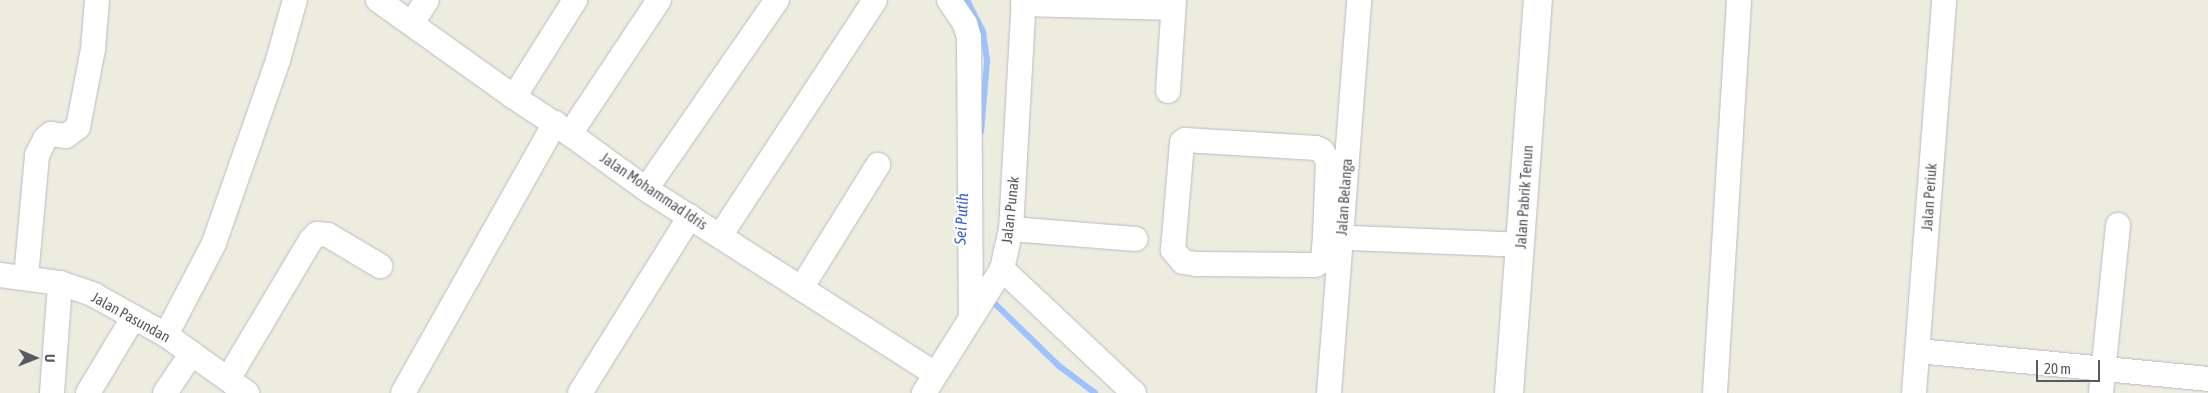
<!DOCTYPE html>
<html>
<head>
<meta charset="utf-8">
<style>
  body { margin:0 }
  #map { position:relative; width:2208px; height:393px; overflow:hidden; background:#ececdf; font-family:"Asap Condensed",sans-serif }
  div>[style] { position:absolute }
  .stream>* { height:6px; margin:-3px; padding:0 3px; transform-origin:3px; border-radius:3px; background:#9cc2ff }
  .roads { filter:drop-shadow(0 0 1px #babbc2) drop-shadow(0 0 1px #babbc2) }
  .street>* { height:24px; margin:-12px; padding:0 12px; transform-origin:12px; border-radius:12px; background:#fff }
  .secondary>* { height:28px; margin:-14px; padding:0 14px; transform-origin:14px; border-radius:14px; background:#fff }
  span { translate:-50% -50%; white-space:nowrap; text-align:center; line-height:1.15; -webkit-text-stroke:4.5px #fff; paint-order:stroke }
  .street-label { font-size:15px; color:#585a61 }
  .water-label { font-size:16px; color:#3865c9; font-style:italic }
  .north { position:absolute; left:10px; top:333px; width:50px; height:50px; -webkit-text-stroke:4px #fff; paint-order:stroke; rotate:91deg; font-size:14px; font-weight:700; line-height:20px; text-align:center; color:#585a61 }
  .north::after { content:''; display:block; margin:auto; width:18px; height:22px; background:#585a61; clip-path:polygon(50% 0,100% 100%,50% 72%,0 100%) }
  .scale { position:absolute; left:2036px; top:360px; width:64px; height:22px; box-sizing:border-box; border:2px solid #585a61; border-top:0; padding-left:6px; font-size:15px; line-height:18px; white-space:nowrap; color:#585a61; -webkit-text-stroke:4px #fff; paint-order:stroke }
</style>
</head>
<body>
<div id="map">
  <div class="stream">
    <div style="left:967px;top:0;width:36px;rotate:63deg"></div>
    <div style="left:983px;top:32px;width:30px;rotate:82deg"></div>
    <div style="left:987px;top:62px;width:70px;rotate:94.9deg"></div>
    <div style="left:988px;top:297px;width:99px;rotate:44.2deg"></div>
    <div style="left:1059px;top:366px;width:45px;rotate:36.9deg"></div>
  </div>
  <div class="roads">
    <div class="street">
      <div style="left:378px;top:0;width:167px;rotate:35.5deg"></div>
      <div style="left:514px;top:97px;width:67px;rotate:33.5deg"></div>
      <div style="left:570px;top:134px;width:94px;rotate:35.9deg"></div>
      <div style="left:646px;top:189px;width:343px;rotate:32.6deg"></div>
      <div style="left:949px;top:0;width:29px;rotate:56deg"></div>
      <div style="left:965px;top:24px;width:14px;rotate:73deg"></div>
      <div style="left:969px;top:37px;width:281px;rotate:89.6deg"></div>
      <div style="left:1023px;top:4px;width:150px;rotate:1.5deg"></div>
      <div style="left:412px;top:23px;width:27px;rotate:-57deg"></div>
      <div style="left:1168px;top:91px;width:91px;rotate:-86.2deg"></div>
      <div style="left:514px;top:97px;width:115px;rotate:-57.8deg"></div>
      <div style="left:570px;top:134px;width:161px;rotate:-56.4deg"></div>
      <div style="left:646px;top:189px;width:230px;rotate:-55.3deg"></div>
      <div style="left:1011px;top:229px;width:125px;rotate:4.6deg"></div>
      <div style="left:720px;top:236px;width:282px;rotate:-56.7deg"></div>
      <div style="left:1325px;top:237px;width:24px;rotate:95deg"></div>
      <div style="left:1323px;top:261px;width:9px;rotate:153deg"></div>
      <div style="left:1315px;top:265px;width:119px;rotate:-179.5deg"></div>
      <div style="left:1196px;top:264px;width:13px;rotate:-171deg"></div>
      <div style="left:1183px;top:262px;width:16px;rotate:-130deg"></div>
      <div style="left:1173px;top:250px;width:108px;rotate:-85.2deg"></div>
      <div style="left:1182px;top:142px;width:4px;rotate:-34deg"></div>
      <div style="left:1185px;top:140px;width:131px;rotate:3.5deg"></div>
      <div style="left:1316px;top:148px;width:7px;rotate:27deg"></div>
      <div style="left:1322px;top:151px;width:12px;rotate:59deg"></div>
      <div style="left:1328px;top:161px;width:76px;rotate:92.3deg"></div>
      <div style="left:1325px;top:237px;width:195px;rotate:2.3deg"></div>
      <div style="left:1002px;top:269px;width:181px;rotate:43.2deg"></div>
      <div style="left:0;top:275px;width:61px;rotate:7.6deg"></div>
      <div style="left:60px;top:283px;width:36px;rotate:19deg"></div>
      <div style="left:94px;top:295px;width:82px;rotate:29.1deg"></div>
      <div style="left:166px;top:335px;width:100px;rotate:35.6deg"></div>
      <div style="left:26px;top:277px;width:122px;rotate:-84.8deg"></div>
      <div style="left:37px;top:155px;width:18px;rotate:-63deg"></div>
      <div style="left:45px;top:139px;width:8px;rotate:-40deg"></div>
      <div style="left:51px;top:134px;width:15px;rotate:8deg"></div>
      <div style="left:66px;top:136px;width:15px;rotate:-37deg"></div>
      <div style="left:78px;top:127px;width:79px;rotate:-79.1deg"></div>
      <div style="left:93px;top:49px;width:49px;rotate:-85.3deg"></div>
      <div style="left:802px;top:287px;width:144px;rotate:-58.1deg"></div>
      <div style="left:166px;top:335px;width:104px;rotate:-62.4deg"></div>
      <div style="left:214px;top:243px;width:194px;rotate:-70.7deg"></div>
      <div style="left:278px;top:60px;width:62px;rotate:-74.2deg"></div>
      <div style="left:1918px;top:351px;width:291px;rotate:5.5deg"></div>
      <div style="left:228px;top:379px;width:162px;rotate:-59.2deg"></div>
      <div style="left:311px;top:240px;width:8px;rotate:-45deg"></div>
      <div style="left:317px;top:234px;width:11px;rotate:5deg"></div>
      <div style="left:328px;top:235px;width:61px;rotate:30.8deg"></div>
      <div style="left:52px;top:393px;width:110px;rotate:-85.8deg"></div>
      <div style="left:88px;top:393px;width:87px;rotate:-59deg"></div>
      <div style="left:165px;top:393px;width:48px;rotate:-56deg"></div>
      <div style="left:403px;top:393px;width:310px;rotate:-60.6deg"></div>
      <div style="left:580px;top:393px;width:208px;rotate:-58.1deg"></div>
      <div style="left:924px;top:393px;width:146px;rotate:-57.8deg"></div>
      <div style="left:1002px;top:269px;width:41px;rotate:-77.3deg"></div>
      <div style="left:1011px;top:229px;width:229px;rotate:-86.8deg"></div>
      <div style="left:1329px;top:393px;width:394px;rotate:-85.6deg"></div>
      <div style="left:1715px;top:393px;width:394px;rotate:-86.5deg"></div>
      <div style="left:1914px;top:393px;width:394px;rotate:-85.6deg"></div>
      <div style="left:2101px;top:393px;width:169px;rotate:-84.2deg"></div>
    </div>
    <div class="secondary">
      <div style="left:1509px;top:393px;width:394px;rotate:-85.8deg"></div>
    </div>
  </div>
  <div class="street-label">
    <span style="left:654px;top:191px;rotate:34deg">Jalan Mohammad Idris</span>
    <span style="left:1344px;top:197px;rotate:-86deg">Jalan Belanga</span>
    <span style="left:1524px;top:197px;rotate:-86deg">Jalan Pabrik Tenun</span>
    <span style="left:1929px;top:197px;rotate:-86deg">Jalan Periuk</span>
    <span style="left:1010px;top:210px;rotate:-84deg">Jalan Punak</span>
    <span style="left:131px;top:317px;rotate:29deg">Jalan Pasundan</span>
  </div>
  <div class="water-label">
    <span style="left:961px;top:219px;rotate:-87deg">Sei Putih</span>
  </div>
  <div class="north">U</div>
  <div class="scale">20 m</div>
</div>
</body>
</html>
